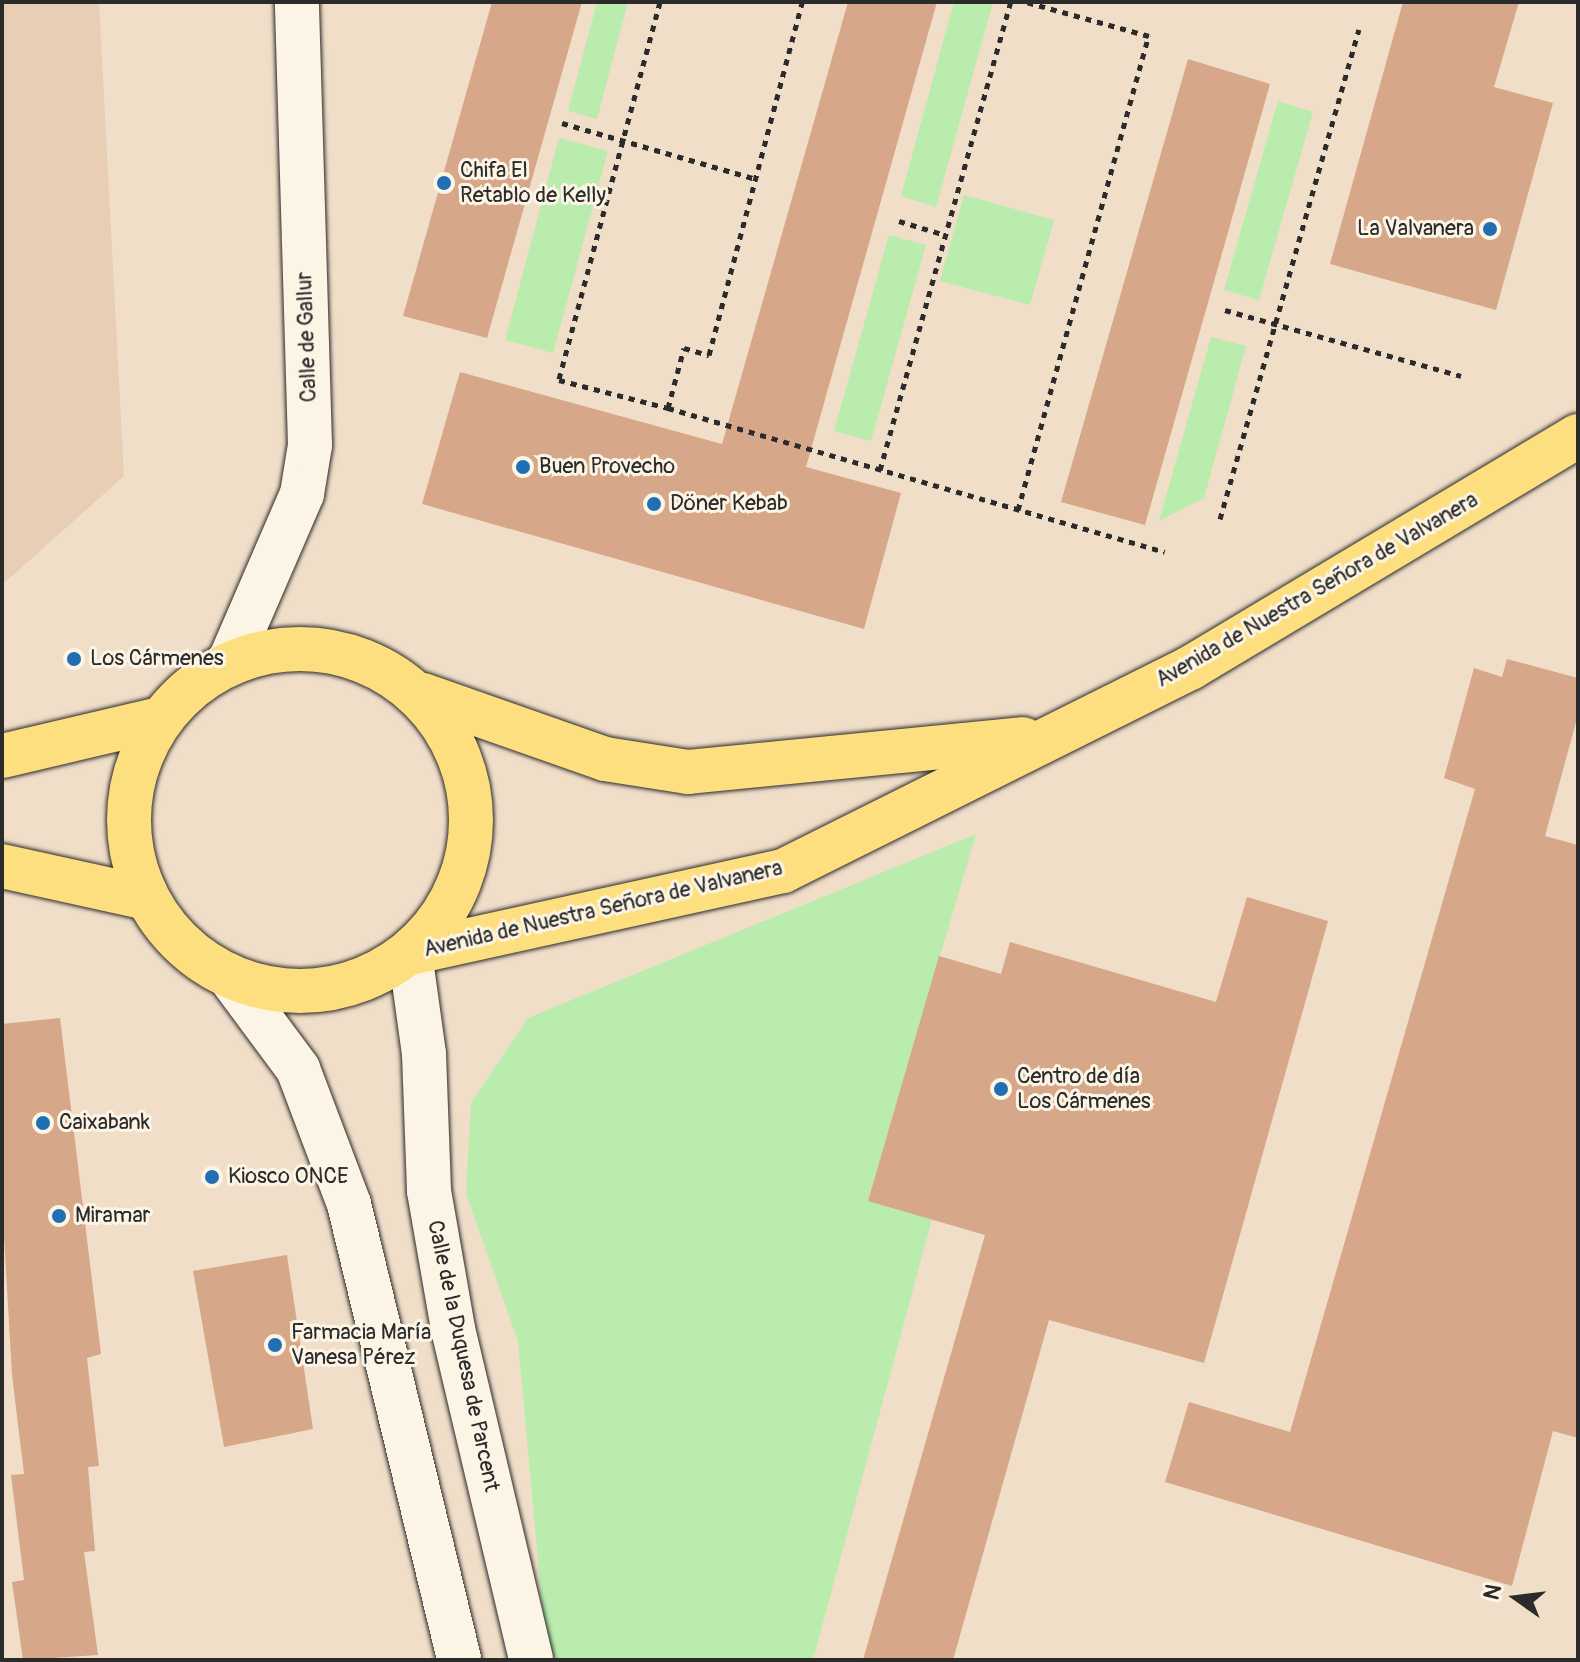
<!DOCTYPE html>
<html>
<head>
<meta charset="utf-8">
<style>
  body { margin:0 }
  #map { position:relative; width:1580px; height:1662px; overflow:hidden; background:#f1dec9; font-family:Pangolin,sans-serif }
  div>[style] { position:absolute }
  .built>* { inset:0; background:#e9ceb6 }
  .green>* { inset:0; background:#b9ecad }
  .building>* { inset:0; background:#d7a789 }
  .path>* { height:5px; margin-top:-2.5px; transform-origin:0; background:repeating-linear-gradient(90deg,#2b2b2b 0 6px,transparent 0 12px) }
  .roads { filter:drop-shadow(0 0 2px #2b2b2b) drop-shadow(0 0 2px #2b2b2b) }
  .minor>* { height:44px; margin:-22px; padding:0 22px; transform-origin:22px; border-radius:22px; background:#fcf5e5 }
  .major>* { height:44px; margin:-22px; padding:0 22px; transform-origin:22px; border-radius:22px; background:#fedf80 }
  .major>.ring { margin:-22px; padding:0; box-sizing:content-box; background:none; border:44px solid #fedf80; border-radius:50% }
  .dots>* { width:22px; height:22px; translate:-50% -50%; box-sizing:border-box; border:4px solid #fcf5e5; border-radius:50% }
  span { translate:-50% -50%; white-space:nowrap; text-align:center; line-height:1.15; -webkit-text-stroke:6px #fcf5e5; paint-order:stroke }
  .poi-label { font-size:22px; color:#2b2b2b }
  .left { translate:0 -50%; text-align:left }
  .right { translate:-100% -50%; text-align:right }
  .street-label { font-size:22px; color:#2b2b2b }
  .frame { position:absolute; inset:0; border:4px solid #2b2b2b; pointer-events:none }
  .north { position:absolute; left:1476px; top:1558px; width:80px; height:80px; -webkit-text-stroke:6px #fcf5e5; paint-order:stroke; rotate:284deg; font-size:22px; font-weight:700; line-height:32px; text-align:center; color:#2b2b2b }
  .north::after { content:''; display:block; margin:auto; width:28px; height:36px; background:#2b2b2b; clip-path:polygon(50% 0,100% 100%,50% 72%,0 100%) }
</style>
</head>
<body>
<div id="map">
  <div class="built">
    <div style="clip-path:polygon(2px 2px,99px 2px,124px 476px,2px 585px)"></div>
  </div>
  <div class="green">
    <div style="clip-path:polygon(597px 2px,628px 2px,597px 119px,568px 111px)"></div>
    <div style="clip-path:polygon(954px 2px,993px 2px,936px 207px,901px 196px)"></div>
    <div style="clip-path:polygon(1278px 101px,1313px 112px,1259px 300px,1224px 290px)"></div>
    <div style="clip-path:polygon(559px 138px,608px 151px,553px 353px,505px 340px)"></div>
    <div style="clip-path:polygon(964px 195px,1054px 220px,1030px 305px,940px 281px)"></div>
    <div style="clip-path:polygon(889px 235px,926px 245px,871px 441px,834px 431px)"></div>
    <div style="clip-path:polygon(1211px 337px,1246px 346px,1204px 498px,1159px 521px)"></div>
    <div style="clip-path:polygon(976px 834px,868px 1200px,932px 1219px,813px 1660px,547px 1660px,518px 1341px,466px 1194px,471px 1103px,528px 1018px)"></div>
  </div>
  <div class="building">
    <div style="clip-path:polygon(492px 2px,582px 2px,487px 338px,403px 316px)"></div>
    <div style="clip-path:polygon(848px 2px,937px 2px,806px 467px,901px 493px,864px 629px,422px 504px,460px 372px,722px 444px)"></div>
    <div style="clip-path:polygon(1403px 2px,1519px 2px,1494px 87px,1553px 103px,1496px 310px,1330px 264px)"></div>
    <div style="clip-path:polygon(1188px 59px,1270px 84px,1145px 525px,1061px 502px)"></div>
    <div style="clip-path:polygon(1507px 659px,1578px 678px,1578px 715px,1545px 836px,1578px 845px,1578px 1438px,1553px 1431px,1512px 1586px,1165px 1482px,1189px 1402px,1290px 1432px,1475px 789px,1444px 778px,1474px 668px,1502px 677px)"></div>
    <div style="clip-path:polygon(1247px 897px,1328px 921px,1204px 1363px,1049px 1320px,953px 1660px,863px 1660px,985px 1235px,868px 1201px,939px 956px,1001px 974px,1010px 942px,1216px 1002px)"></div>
    <div style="clip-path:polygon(60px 1018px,101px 1354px,87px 1358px,99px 1466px,88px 1467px,95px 1551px,84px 1552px,98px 1655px,23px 1660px,12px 1582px,24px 1580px,11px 1475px,24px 1474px,12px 1375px,2px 1202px,2px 1024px)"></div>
    <div style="clip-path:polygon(287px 1255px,313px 1429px,224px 1447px,193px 1271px)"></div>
  </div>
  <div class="path">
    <div style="left:660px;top:2px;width:391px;rotate:105deg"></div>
    <div style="left:559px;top:380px;width:113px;rotate:14.4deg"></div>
    <div style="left:668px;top:408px;width:62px;rotate:-75.1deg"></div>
    <div style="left:684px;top:348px;width:26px;rotate:16deg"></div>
    <div style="left:709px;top:355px;width:365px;rotate:-75.2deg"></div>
    <div style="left:562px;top:123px;width:202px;rotate:16.1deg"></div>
    <div style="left:899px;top:221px;width:48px;rotate:16.9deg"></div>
    <div style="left:1225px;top:310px;width:245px;rotate:15.6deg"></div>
    <div style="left:668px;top:408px;width:517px;rotate:16.16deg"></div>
    <div style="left:880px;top:470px;width:486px;rotate:-74.4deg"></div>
    <div style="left:1018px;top:510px;width:492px;rotate:-74.6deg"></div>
    <div style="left:1149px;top:36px;width:128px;rotate:-164.5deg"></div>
    <div style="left:1220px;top:519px;width:509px;rotate:-74.16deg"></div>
  </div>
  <div class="roads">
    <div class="minor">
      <div style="left:231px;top:658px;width:179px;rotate:-66.6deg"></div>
      <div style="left:302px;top:494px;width:50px;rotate:-80.7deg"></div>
      <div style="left:310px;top:445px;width:443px;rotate:-91.7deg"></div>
      <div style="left:410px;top:953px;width:102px;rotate:82.1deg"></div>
      <div style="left:424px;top:1054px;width:137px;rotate:87.9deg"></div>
      <div style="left:429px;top:1191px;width:140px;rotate:80.1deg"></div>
      <div style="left:453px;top:1329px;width:340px;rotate:76.7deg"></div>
      <div style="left:232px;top:980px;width:111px;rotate:53.4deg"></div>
      <div style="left:298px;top:1069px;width:144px;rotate:69.3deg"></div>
      <div style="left:349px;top:1204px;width:469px;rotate:76.4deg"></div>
    </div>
    <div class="major">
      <div class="ring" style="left:129px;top:649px;width:298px;height:298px"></div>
      <div style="left:423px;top:695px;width:193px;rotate:19.4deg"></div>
      <div style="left:605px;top:759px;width:84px;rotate:8.9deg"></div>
      <div style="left:688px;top:772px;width:337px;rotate:-5.6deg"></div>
      <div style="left:2px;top:756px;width:157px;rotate:-13.2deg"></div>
      <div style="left:2px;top:866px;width:144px;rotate:12.4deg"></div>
      <div style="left:410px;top:953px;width:382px;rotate:-12.4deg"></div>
      <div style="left:783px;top:871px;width:455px;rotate:-26.5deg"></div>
      <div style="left:1190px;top:668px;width:452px;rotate:-30.9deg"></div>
    </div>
  </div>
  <div class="dots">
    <div style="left:444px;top:183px;background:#1f6fb2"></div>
    <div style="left:1490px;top:229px;background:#1f6fb2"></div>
    <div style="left:523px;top:467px;background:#1f6fb2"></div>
    <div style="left:654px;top:504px;background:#1f6fb2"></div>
    <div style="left:74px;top:659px;background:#1f6fb2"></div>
    <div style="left:1001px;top:1089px;background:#1f6fb2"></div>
    <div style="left:43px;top:1123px;background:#1f6fb2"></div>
    <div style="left:212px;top:1177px;background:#1f6fb2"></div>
    <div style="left:59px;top:1216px;background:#1f6fb2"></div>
    <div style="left:275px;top:1345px;background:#1f6fb2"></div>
  </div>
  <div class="poi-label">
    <span class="left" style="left:460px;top:183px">Chifa El<br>Retablo de Kelly</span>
    <span class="right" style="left:1474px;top:229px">La Valvanera</span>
    <span class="left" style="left:539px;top:467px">Buen Provecho</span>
    <span class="left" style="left:670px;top:504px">Döner Kebab</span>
    <span class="left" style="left:90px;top:659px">Los Cármenes</span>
    <span class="left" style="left:1017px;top:1089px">Centro de día<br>Los Cármenes</span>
    <span class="left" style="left:59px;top:1123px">Caixabank</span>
    <span class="left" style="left:228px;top:1177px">Kiosco ONCE</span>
    <span class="left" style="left:75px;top:1216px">Miramar</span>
    <span class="left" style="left:291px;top:1345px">Farmacia María<br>Vanesa Pérez</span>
  </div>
  <div class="street-label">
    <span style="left:307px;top:337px;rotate:-92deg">Calle de Gallur</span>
    <span style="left:1317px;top:590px;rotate:-30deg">Avenida de Nuestra Señora de Valvanera</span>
    <span style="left:603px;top:909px;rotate:-13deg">Avenida de Nuestra Señora de Valvanera</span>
    <span style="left:463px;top:1356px;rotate:78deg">Calle de la Duquesa de Parcent</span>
  </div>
  <div class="frame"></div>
  <div class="north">N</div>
</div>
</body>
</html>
